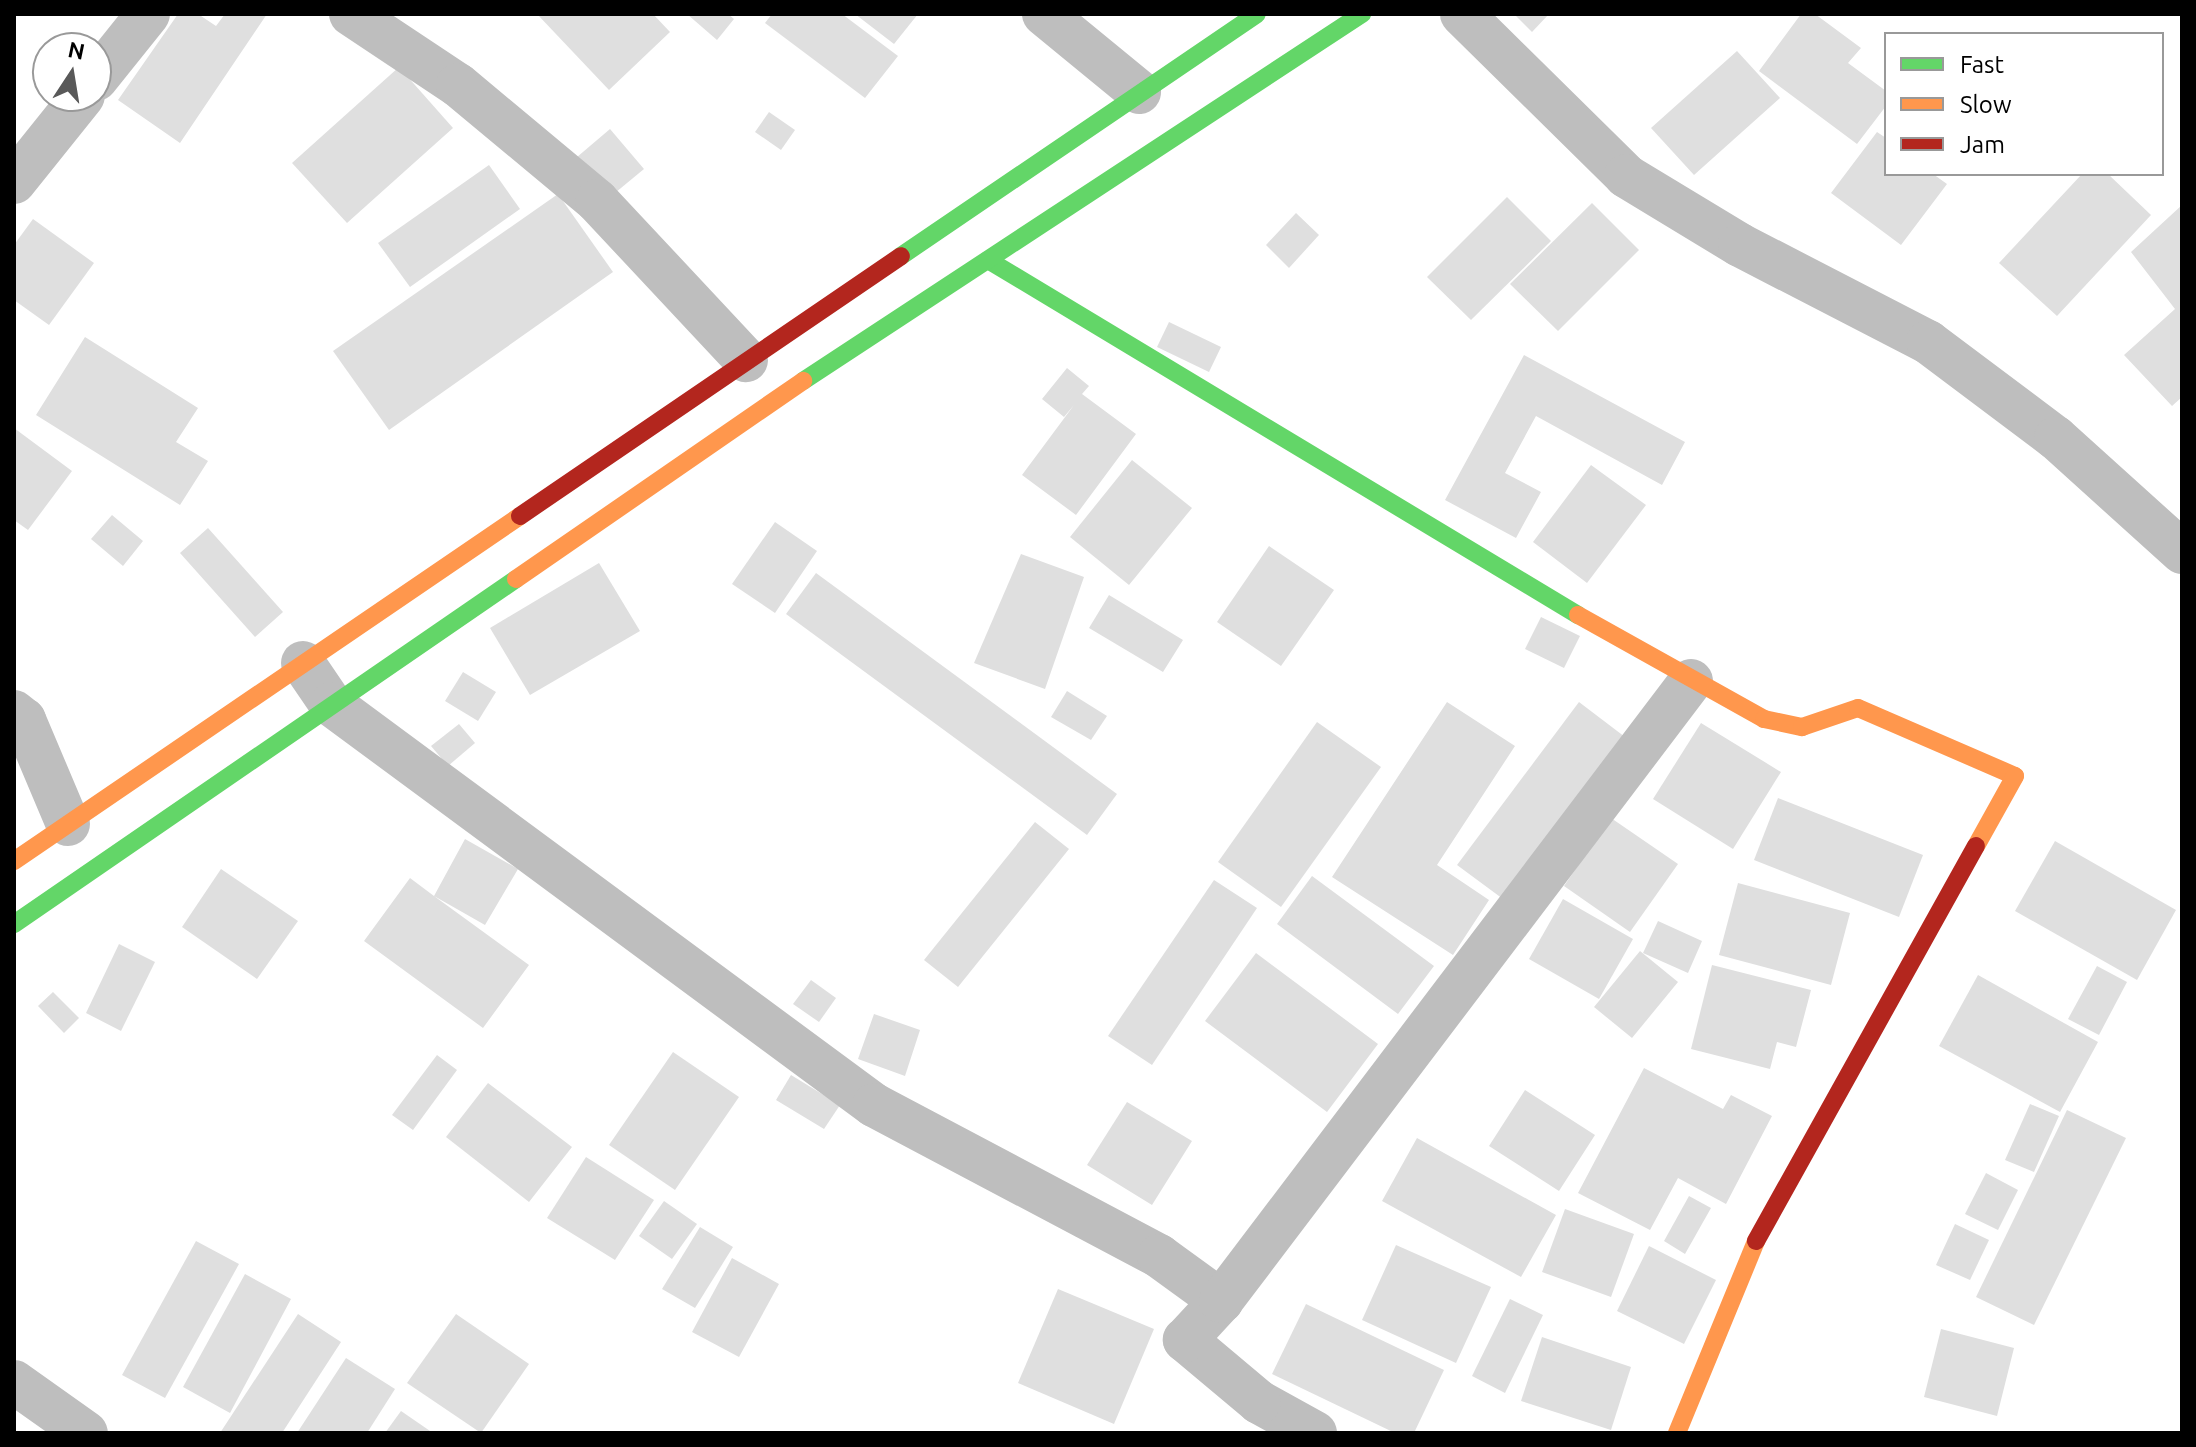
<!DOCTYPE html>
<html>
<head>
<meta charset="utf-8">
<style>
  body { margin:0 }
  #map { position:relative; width:2196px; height:1447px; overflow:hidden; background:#fff; font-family:Ubuntu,sans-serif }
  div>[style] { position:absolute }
  .building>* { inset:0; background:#dfdfdf }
  .street>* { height:44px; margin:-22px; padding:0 22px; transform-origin:22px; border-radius:22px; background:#bebebe }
  .fast>* { height:18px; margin:-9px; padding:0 9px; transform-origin:9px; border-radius:9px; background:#63d668 }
  .slow>* { height:18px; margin:-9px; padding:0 9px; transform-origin:9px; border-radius:9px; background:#ff974d }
  .jam>* { height:18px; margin:-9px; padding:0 9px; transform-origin:9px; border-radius:9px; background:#b3261e }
  span { translate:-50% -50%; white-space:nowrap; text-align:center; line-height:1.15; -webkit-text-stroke:8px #fff; paint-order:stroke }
  .frame { position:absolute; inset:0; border:16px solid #000; pointer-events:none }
  .legend { position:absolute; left:1884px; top:32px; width:280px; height:144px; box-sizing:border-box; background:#fff; border:2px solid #999; margin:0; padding:10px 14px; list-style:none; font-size:24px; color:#000 }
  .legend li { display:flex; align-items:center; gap:16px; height:40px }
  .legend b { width:40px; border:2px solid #999 }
  .north { position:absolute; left:32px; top:32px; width:80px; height:80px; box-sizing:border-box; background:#fff; border:2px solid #999; border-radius:50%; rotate:12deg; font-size:22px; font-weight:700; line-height:32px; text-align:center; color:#000 }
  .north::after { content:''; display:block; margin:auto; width:28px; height:36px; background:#595959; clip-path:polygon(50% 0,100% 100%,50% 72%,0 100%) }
</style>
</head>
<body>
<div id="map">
  <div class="building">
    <div style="clip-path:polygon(178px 14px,198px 14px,216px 26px,225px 14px,267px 14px,180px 143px,118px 100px)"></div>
    <div style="clip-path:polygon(537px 14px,653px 14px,670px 32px,609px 90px)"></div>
    <div style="clip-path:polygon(687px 14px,728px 14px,734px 19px,717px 40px)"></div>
    <div style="clip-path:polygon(772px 14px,842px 14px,898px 56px,865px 98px,765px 23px)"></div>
    <div style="clip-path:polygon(855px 14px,918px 14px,894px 44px)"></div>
    <div style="clip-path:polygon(1514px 14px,1549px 14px,1532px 32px)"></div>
    <div style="clip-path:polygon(1801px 14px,1815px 14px,1861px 48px,1848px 63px,1886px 91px,1886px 106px,1857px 144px,1759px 71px)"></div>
    <div style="clip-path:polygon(1737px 51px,1780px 98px,1694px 175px,1651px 128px)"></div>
    <div style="clip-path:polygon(399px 67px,453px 128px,347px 223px,292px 163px)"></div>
    <div style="clip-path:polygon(769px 112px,795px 130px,781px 150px,755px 132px)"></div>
    <div style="clip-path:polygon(610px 129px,644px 169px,604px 202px,570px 163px)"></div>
    <div style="clip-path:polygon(1877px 132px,1886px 138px,1886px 174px,1933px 174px,1947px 184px,1901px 245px,1831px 193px)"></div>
    <div style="clip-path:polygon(489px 165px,520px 209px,410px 287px,378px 243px)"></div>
    <div style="clip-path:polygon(2082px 174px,2108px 174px,2151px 215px,2057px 316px,1999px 263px)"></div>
    <div style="clip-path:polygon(558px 194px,613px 272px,389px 430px,333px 351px)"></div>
    <div style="clip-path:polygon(1507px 197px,1551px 241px,1471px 320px,1427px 277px)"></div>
    <div style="clip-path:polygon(1592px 203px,1639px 250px,1558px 331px,1510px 284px)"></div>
    <div style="clip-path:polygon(2182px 205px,2182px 397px,2172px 406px,2124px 355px,2175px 309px,2131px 252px)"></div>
    <div style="clip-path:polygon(1296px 213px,1319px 235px,1289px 268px,1266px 245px)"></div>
    <div style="clip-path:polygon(33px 219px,94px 263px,49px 325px,14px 300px,14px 245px)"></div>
    <div style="clip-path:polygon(1169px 322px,1221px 347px,1209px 372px,1157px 347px)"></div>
    <div style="clip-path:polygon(85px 337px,198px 408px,176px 442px,208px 461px,180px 505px,36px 415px)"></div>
    <div style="clip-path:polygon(1524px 355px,1685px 442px,1662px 485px,1536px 416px,1505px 473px,1541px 492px,1516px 538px,1445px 500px)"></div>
    <div style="clip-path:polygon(1067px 368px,1089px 386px,1082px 394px,1136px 434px,1076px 515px,1022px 475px,1074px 405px,1064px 417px,1042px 399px)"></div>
    <div style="clip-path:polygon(14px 428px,72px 471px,28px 530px,14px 520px)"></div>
    <div style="clip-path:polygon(1132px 460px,1192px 508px,1129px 585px,1070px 537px)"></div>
    <div style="clip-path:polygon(1591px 465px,1646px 505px,1587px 583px,1533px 542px)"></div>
    <div style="clip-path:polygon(112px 515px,143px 541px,123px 566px,91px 539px)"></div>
    <div style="clip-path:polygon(775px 522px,817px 551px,775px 613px,732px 584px)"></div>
    <div style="clip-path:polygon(208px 528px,283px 612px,255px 637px,180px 553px)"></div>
    <div style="clip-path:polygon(1269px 546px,1334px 590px,1281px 666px,1217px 622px)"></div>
    <div style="clip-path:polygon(1021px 554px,1084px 577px,1045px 689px,974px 663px)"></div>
    <div style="clip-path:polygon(599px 563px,640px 631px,530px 695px,490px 628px)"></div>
    <div style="clip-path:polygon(816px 573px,1117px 794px,1087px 835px,786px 614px)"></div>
    <div style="clip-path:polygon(1109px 595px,1183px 640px,1163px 672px,1089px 628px)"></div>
    <div style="clip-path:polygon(1541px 617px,1580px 636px,1564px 668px,1525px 649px)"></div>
    <div style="clip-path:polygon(463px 672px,496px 692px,478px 721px,445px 701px)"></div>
    <div style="clip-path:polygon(1067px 691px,1107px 716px,1091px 740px,1051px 717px)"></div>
    <div style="clip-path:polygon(1447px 702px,1515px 746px,1437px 865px,1489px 900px,1453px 955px,1332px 877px)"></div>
    <div style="clip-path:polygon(1579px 702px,1625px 737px,1503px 899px,1457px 865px)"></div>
    <div style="clip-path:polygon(1317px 722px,1381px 767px,1281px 907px,1218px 862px)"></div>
    <div style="clip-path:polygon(1701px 723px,1781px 772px,1733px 849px,1653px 799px)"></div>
    <div style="clip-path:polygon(459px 724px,475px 743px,448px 766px,431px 746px)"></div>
    <div style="clip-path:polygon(1778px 798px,1923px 855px,1899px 917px,1754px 860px)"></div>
    <div style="clip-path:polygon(1611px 818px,1678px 864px,1630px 932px,1564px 886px)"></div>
    <div style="clip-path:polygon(1035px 822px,1069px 849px,958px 987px,924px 960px)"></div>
    <div style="clip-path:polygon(465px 839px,518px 869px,485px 925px,434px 896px,529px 965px,483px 1028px,364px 941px,410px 878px,434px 896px)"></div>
    <div style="clip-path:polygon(2055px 841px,2176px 910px,2137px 980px,2015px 911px)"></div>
    <div style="clip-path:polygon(221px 869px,298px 921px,257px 979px,182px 927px)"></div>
    <div style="clip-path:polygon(1312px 876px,1434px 966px,1398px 1014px,1277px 924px)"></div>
    <div style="clip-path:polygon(1214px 880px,1257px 908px,1152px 1065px,1108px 1036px)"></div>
    <div style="clip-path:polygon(1738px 883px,1850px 913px,1831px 985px,1719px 955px)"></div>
    <div style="clip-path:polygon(1563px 899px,1633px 939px,1599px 999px,1529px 959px)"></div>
    <div style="clip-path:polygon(1658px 921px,1702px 941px,1688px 973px,1643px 953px)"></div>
    <div style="clip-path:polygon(119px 944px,155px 962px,121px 1031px,86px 1013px)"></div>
    <div style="clip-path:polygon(1640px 951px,1678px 982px,1632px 1038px,1594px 1007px)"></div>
    <div style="clip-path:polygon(1256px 953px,1378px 1044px,1327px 1112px,1205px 1021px)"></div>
    <div style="clip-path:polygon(1712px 965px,1811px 990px,1796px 1047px,1777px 1042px,1770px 1069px,1691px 1049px)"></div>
    <div style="clip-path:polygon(2097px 966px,2127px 982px,2099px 1035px,2068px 1019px)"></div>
    <div style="clip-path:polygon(1978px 975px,2098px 1042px,2060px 1112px,1939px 1046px)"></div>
    <div style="clip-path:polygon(811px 980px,836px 998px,819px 1022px,793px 1004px)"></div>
    <div style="clip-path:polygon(53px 992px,79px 1018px,64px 1033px,38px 1006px)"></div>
    <div style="clip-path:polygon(874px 1014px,920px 1030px,905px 1076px,858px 1059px)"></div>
    <div style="clip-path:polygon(673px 1052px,739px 1097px,675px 1190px,609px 1145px)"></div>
    <div style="clip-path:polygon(437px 1055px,457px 1070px,413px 1130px,392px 1115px)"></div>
    <div style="clip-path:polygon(1644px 1068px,1723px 1109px,1731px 1095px,1772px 1116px,1726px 1204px,1678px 1178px,1650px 1230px,1578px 1193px)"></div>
    <div style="clip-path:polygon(791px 1075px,840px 1105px,824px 1129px,776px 1100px)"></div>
    <div style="clip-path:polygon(488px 1083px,572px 1147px,529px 1202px,446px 1137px)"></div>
    <div style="clip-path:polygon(1525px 1090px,1595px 1135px,1559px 1191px,1489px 1146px)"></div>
    <div style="clip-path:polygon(1127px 1102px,1192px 1141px,1152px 1205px,1087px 1165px)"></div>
    <div style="clip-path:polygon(2030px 1104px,2059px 1116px,2034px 1172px,2005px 1160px)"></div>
    <div style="clip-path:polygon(2067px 1110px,2126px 1138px,2034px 1325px,1976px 1297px)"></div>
    <div style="clip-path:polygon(1417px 1138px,1556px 1215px,1521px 1277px,1382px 1201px)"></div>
    <div style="clip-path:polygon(586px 1157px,654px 1200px,615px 1260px,547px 1218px)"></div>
    <div style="clip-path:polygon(1986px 1173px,2018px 1190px,1998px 1230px,1965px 1214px)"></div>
    <div style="clip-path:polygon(1689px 1196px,1711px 1208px,1685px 1254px,1664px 1241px)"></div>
    <div style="clip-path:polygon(664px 1201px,697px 1224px,672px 1259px,639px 1236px)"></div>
    <div style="clip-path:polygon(1565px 1209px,1634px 1234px,1611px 1297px,1542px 1272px)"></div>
    <div style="clip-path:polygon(1955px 1224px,1989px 1240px,1970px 1280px,1936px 1265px)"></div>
    <div style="clip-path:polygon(700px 1227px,733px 1247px,695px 1308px,662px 1289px)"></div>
    <div style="clip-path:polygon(196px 1241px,239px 1264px,165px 1398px,122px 1375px)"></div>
    <div style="clip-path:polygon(1396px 1245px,1491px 1287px,1456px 1363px,1362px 1320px)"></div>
    <div style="clip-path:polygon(1649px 1246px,1716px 1280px,1684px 1344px,1617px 1311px)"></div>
    <div style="clip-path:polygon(732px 1258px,779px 1284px,739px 1357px,692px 1332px)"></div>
    <div style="clip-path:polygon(245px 1274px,291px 1299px,230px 1413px,183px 1387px)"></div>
    <div style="clip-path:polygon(1058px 1289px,1154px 1329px,1114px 1424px,1018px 1383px)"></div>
    <div style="clip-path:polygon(1510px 1299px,1543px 1315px,1505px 1393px,1472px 1376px)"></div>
    <div style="clip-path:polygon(1306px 1304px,1444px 1370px,1414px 1433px,1395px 1433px,1272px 1374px)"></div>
    <div style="clip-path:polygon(298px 1314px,341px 1342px,282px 1433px,220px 1433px)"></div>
    <div style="clip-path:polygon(456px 1314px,529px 1364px,481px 1433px,407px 1383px)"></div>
    <div style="clip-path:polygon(1941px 1329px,2014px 1348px,1997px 1416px,1924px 1397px)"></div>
    <div style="clip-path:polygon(1542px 1337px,1631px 1367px,1611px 1430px,1521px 1401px)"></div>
    <div style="clip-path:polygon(346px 1358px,395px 1389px,367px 1433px,297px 1433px)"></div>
    <div style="clip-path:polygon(401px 1411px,433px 1433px,385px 1433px)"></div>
  </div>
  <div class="street">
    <div style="left:351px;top:14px;width:128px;rotate:33.6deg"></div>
    <div style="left:458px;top:85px;width:181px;rotate:39.8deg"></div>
    <div style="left:597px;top:201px;width:218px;rotate:46.9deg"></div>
    <div style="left:1044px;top:14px;width:123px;rotate:39.4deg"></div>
    <div style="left:1462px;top:14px;width:231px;rotate:44.6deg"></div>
    <div style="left:1626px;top:176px;width:133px;rotate:31.2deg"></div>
    <div style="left:1740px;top:245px;width:212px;rotate:27.3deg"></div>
    <div style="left:1928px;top:342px;width:160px;rotate:36.9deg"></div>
    <div style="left:2056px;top:438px;width:170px;rotate:42.1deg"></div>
    <div style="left:96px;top:79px;width:83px;rotate:-51.3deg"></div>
    <div style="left:14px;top:182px;width:110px;rotate:-51.3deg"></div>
    <div style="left:303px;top:663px;width:50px;rotate:55.7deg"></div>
    <div style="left:331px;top:704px;width:675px;rotate:36.45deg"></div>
    <div style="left:874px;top:1105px;width:323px;rotate:27.9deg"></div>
    <div style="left:1159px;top:1256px;width:77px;rotate:36deg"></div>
    <div style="left:14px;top:712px;width:13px;rotate:39deg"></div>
    <div style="left:24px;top:720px;width:113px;rotate:67.1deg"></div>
    <div style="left:14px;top:1382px;width:88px;rotate:35.3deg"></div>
    <div style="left:1315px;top:1433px;width:64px;rotate:-151deg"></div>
    <div style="left:1259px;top:1402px;width:97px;rotate:-140deg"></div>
    <div style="left:1185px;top:1340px;width:53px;rotate:-47.3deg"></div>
    <div style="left:1221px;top:1301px;width:778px;rotate:-52.84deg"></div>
  </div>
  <div class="fast">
    <div style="left:901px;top:256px;width:430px;rotate:-34.2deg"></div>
    <div style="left:988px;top:260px;width:689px;rotate:31.04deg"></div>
    <div style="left:803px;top:381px;width:669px;rotate:-33.29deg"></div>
    <div style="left:14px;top:924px;width:609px;rotate:-34.5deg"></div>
  </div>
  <div class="slow">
    <div style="left:516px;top:579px;width:349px;rotate:-34.6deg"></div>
    <div style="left:1578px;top:615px;width:213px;rotate:29.2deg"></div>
    <div style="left:1764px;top:719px;width:39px;rotate:12deg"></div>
    <div style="left:1802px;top:727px;width:59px;rotate:-18.7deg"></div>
    <div style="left:1858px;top:708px;width:171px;rotate:23.4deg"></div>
    <div style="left:2015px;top:776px;width:80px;rotate:119.1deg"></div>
    <div style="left:14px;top:861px;width:612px;rotate:-34.29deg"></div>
    <div style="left:1677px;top:1433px;width:208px;rotate:-67.6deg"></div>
  </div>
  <div class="jam">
    <div style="left:520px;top:516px;width:461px;rotate:-34.3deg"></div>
    <div style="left:1756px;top:1241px;width:452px;rotate:-60.9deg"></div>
  </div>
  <div class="frame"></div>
  <ul class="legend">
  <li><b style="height:10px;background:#63d668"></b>Fast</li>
  <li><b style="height:10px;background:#ff974d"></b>Slow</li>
  <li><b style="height:10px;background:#b3261e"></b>Jam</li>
  </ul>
  <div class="north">N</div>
</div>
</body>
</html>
